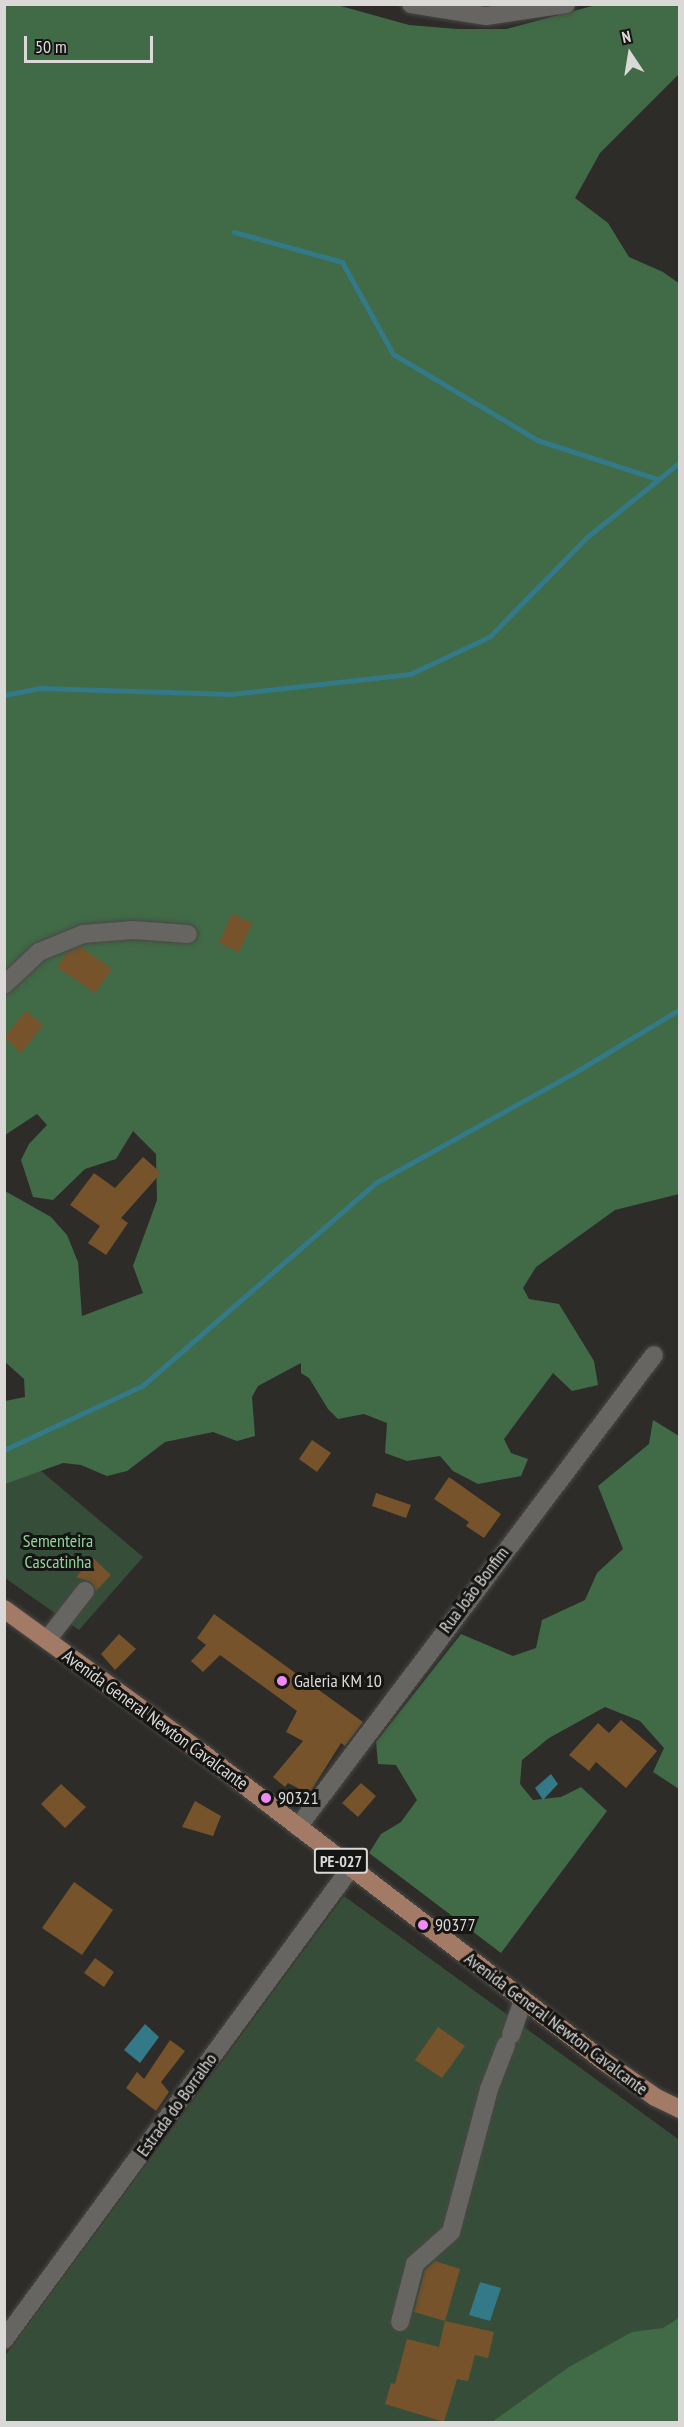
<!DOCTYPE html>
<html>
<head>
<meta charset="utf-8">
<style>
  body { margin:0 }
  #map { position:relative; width:684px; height:2427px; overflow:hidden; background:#2d2c29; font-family:"PT Sans Narrow",sans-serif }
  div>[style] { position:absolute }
  .green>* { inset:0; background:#364e39 }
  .forest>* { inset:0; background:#416a47 }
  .water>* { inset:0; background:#337987 }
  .stream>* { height:5px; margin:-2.5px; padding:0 2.5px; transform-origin:2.5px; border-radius:2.5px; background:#337987 }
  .building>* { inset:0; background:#76532b }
  .roads { filter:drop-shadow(0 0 2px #484845) drop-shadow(0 0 2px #484845) }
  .minor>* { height:18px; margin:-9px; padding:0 9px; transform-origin:9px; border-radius:9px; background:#666561 }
  .major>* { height:18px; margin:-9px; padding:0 9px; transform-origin:9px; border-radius:9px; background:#a37a66 }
  .dots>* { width:16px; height:16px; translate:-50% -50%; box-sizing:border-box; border:3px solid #151513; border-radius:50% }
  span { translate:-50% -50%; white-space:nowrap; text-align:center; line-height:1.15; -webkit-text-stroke:6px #151513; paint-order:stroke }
  .shield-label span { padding:2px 4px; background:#151513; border:2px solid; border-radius:4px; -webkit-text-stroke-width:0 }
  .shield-label { font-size:16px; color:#dad9d8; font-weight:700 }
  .park-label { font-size:18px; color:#91d29a }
  .street-label { font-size:18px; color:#dad9d8 }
  .poi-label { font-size:18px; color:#dad9d8 }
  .left { translate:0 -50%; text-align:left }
  .frame { position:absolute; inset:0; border:6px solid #dad9d8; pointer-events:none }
  .north { position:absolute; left:600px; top:24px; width:60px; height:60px; -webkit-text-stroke:4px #151513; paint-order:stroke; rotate:348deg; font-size:16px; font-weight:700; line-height:24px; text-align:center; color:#dad9d8 }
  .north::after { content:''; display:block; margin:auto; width:21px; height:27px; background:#dad9d8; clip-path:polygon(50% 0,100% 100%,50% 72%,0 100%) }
  .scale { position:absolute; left:24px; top:36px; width:129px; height:27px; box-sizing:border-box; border:3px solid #dad9d8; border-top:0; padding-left:8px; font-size:18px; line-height:21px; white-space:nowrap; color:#dad9d8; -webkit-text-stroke:4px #151513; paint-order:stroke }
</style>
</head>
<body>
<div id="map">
  <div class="green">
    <div style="clip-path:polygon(35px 1466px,143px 1557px,79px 1630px,5px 1578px,5px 1480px)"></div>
    <div style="clip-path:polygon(344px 1896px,678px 2139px,680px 2419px,676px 2422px,5px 2422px,5px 2356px)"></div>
  </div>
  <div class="forest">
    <div style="clip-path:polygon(5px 5px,337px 5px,409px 25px,457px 29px,506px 29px,596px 5px,679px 5px,679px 74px,600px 153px,575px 198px,608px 223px,629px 257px,663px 272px,680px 284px,679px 1194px,615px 1210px,536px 1267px,523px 1288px,529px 1299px,559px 1304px,594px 1361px,598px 1385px,572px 1391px,553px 1373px,504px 1439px,511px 1453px,528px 1459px,521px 1476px,478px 1484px,453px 1471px,440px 1456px,407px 1461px,385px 1453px,387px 1423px,364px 1414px,338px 1419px,328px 1409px,309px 1378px,301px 1373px,301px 1363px,258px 1386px,252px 1397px,255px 1436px,237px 1441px,213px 1432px,165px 1442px,127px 1471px,107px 1476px,81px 1465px,63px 1463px,5px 1484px,5px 1401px,25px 1397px,24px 1379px,5px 1362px,5px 1191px,51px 1217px,67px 1235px,78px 1262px,82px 1316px,143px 1293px,133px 1266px,157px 1200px,156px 1154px,133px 1131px,116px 1159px,85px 1169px,53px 1200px,33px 1197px,21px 1160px,29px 1144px,47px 1125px,37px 1114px,5px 1135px)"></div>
    <div style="clip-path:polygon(653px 1420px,679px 1436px,679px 1789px,653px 1772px,664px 1748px,640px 1721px,605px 1707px,549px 1738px,522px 1760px,520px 1784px,533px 1800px,561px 1797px,581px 1787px,607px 1811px,501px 1953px,369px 1853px,381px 1834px,401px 1822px,417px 1800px,396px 1765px,378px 1764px,376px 1742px,461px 1634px,513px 1656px,536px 1648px,542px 1620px,585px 1600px,597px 1573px,623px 1549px,598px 1486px,649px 1444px)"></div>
    <div style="clip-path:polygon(679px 2318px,679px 2422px,492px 2422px,569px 2367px,632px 2332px,663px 2328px)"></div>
  </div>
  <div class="water">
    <div style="clip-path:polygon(551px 1774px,558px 1784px,543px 1800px,535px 1788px)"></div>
    <div style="clip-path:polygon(145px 2024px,159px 2037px,140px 2063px,124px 2050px)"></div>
    <div style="clip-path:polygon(480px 2282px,501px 2288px,490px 2321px,469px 2315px)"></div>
  </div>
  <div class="stream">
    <div style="left:234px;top:232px;width:112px;rotate:15.5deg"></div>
    <div style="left:342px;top:262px;width:105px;rotate:61deg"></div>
    <div style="left:393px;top:354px;width:168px;rotate:30.8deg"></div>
    <div style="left:537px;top:440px;width:127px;rotate:17.9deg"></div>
    <div style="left:4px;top:695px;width:36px;rotate:-11deg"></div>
    <div style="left:39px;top:688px;width:192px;rotate:1.8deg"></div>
    <div style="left:231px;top:694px;width:180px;rotate:-6.4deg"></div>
    <div style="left:410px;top:674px;width:87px;rotate:-25.1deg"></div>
    <div style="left:489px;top:637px;width:140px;rotate:-45.6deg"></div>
    <div style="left:587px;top:537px;width:119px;rotate:-38.9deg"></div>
    <div style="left:6px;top:1449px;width:150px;rotate:-24.9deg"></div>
    <div style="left:142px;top:1386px;width:311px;rotate:-41deg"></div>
    <div style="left:377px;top:1182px;width:223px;rotate:-29deg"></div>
    <div style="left:572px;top:1074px;width:126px;rotate:-31deg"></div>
  </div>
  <div class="building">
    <div style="clip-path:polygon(232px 914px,252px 923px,239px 952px,219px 943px)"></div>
    <div style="clip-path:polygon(81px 947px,112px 969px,95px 993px,57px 967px,68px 952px)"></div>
    <div style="clip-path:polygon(26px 1011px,43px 1025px,21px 1053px,4px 1037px)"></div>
    <div style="clip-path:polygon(143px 1157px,161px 1173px,121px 1218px,128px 1223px,106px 1255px,88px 1243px,100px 1226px,70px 1205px,94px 1173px,115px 1188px)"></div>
    <div style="clip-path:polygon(312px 1440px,331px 1453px,317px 1472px,299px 1459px)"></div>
    <div style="clip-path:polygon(449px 1477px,501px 1514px,484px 1538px,466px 1526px,469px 1522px,434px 1499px)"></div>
    <div style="clip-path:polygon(376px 1493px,411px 1505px,406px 1518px,372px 1506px)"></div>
    <div style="clip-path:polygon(93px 1558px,111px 1575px,96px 1591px,91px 1582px,76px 1577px)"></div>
    <div style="clip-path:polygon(214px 1614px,363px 1722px,345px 1746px,341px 1743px,309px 1794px,288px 1783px,285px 1787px,273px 1777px,303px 1741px,286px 1732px,297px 1711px,220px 1655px,203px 1672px,191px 1661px,206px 1645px,197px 1638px)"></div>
    <div style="clip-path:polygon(119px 1634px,136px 1649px,115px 1670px,101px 1654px)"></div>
    <div style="clip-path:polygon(621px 1720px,657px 1751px,626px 1788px,596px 1762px,589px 1771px,569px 1755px,598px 1723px,609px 1733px)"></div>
    <div style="clip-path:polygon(361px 1783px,376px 1796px,358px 1817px,342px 1803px)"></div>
    <div style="clip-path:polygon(61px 1784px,86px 1807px,65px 1828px,41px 1804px)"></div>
    <div style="clip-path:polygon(195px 1801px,221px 1816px,213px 1836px,182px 1827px)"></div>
    <div style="clip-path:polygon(74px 1882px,113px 1910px,82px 1955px,42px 1928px)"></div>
    <div style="clip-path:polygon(95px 1958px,114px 1972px,104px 1987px,84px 1973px)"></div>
    <div style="clip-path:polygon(438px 2027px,465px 2046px,442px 2078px,415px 2060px)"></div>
    <div style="clip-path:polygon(170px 2040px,185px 2051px,161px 2082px,169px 2092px,156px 2111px,126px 2088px,137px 2072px,144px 2079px)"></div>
    <div style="clip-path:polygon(435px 2261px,460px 2269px,445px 2321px,414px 2312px,425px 2270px)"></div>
    <div style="clip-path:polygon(445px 2321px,494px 2332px,488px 2358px,475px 2355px,468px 2381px,457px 2379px,444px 2422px,385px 2404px,391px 2383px,395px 2384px,407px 2339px,439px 2347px)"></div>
  </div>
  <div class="roads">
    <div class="minor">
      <div style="left:411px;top:4px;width:76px;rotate:9.1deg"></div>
      <div style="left:486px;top:16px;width:81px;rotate:-8.5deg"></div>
      <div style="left:4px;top:985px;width:48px;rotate:-43.3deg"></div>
      <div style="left:39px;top:952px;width:48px;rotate:-22.2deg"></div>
      <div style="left:83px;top:934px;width:50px;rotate:-4.6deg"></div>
      <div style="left:133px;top:930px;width:55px;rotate:4.2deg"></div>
      <div style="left:47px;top:1640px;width:62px;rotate:-52.2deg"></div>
      <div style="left:298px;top:1827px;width:591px;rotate:-52.98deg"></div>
      <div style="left:511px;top:2035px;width:37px;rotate:-71deg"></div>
      <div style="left:400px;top:2322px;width:60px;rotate:-75.5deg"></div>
      <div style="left:415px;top:2264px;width:48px;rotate:-41.6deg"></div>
      <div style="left:451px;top:2232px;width:148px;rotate:-75.1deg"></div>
      <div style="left:489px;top:2089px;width:47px;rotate:-68.9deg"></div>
      <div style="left:4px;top:2340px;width:584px;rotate:-53.7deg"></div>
    </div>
    <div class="major">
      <div style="left:4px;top:1609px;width:243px;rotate:36deg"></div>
      <div style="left:201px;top:1752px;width:506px;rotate:37.53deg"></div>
      <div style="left:602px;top:2060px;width:65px;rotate:34.9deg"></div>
      <div style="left:655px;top:2097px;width:28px;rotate:26deg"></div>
    </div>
  </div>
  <div class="dots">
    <div style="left:282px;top:1681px;background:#f08bf6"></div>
    <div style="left:266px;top:1798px;background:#f08bf6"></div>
    <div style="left:423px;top:1925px;background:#f08bf6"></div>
  </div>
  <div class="shield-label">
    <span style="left:341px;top:1861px">PE-027</span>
  </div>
  <div class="park-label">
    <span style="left:58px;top:1552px">Sementeira<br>Cascatinha</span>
  </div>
  <div class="street-label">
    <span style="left:474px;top:1590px;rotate:-53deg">Rua João Bonfim</span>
    <span style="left:155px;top:1720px;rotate:36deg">Avenida General Newton Cavalcante</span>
    <span style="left:556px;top:2024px;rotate:37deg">Avenida General Newton Cavalcante</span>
    <span style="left:177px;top:2105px;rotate:-54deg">Estrada do Borralho</span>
  </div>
  <div class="poi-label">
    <span class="left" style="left:294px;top:1681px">Galeria KM 10</span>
    <span class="left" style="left:278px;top:1798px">90321</span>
    <span class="left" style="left:435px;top:1925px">90377</span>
  </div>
  <div class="frame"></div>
  <div class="north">N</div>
  <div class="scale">50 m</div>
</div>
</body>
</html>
